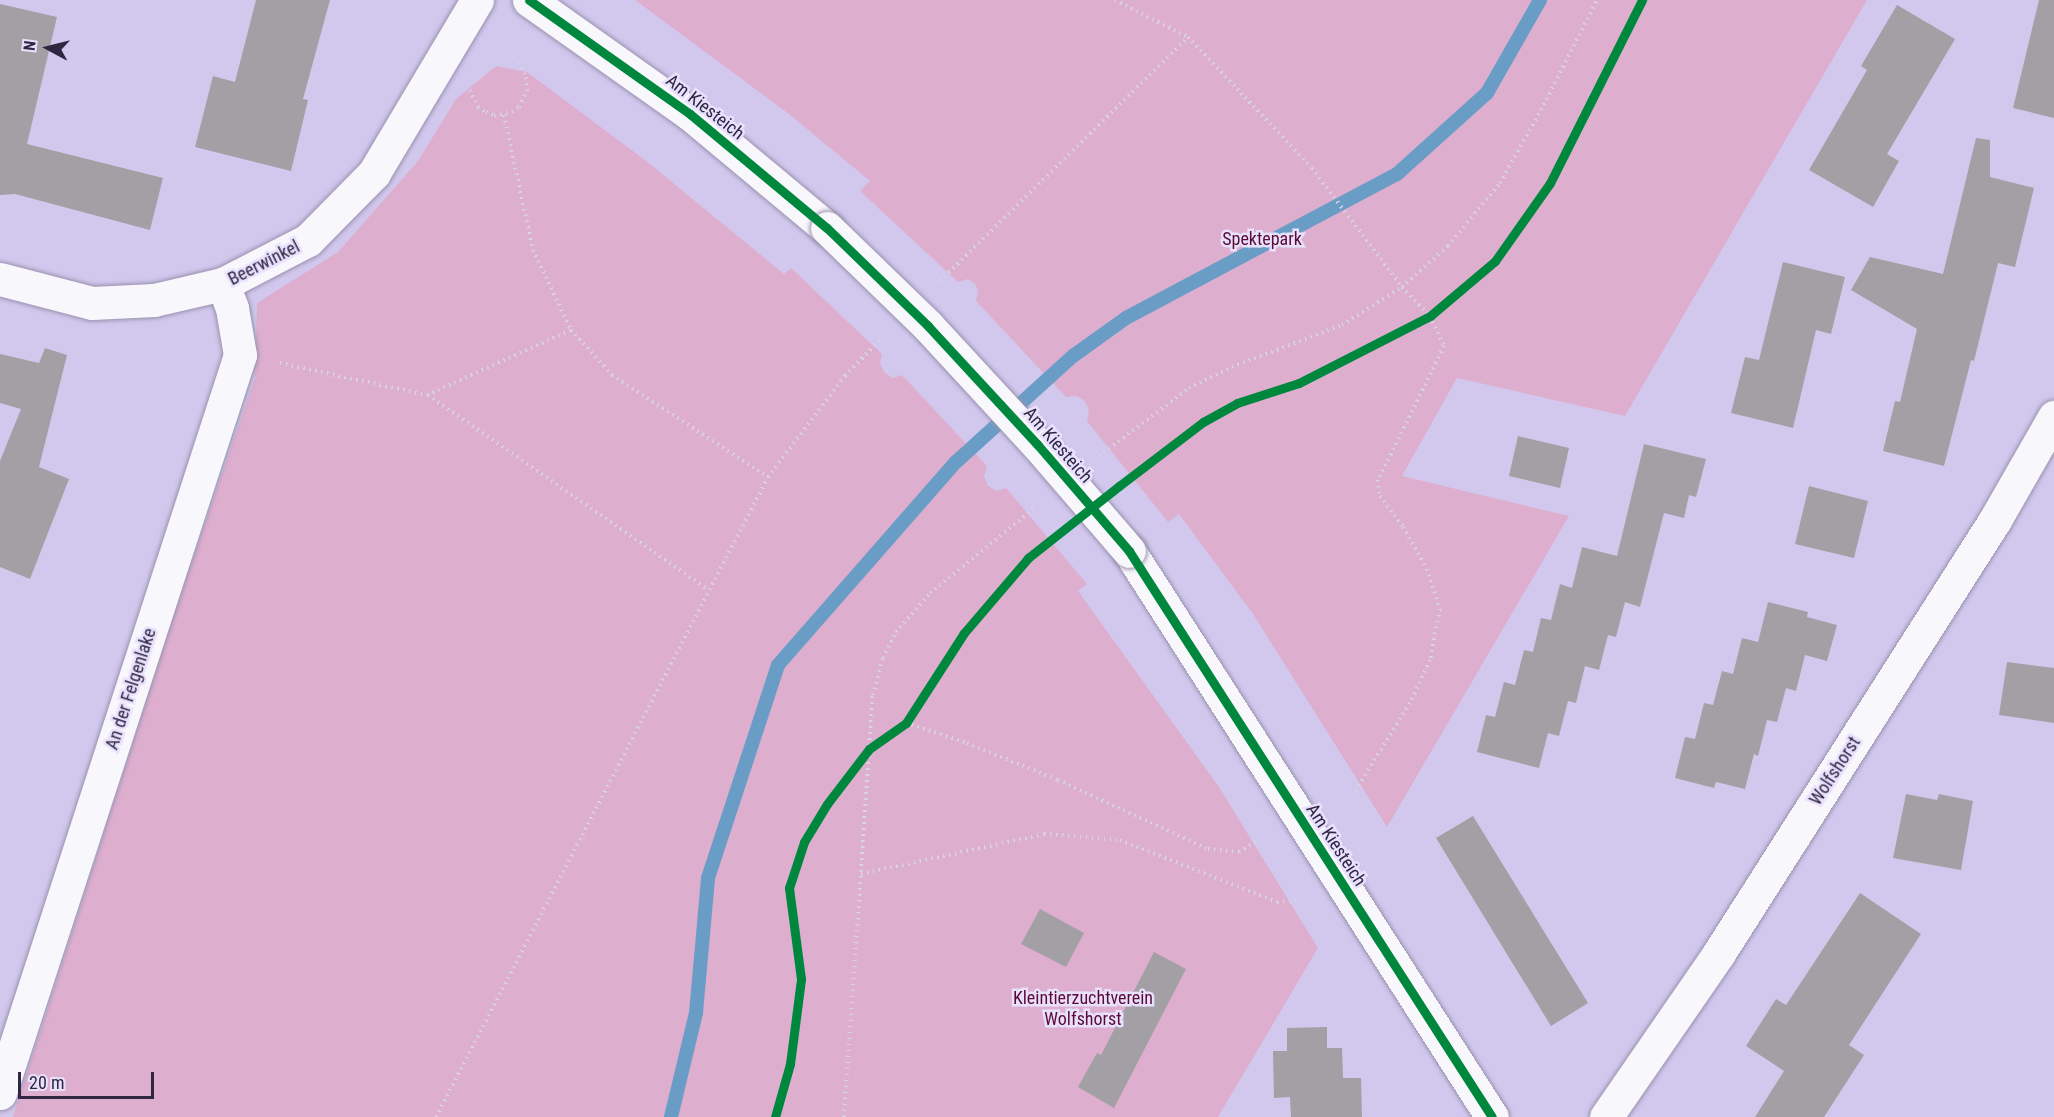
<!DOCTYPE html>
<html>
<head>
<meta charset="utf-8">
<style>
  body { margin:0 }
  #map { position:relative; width:2054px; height:1117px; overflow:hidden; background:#d2c8ee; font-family:"Roboto Condensed",sans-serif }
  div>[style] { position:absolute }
  .green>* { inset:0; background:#deaecf }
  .stream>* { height:14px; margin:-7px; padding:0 7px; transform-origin:7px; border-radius:7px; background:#6a9dc6 }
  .building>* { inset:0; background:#a2a0a4 }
  .path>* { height:4px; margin-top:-2px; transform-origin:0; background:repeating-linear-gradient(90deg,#d8d5e1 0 1.5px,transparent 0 6px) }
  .roads { filter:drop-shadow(0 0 2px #9992ae) drop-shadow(0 0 2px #9992ae) }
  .minor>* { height:33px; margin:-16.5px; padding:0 16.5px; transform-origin:16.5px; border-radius:16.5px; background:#f8f7fc }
  .bridges { filter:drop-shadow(0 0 2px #9992ae) drop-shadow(0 0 2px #9992ae) }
  .minor-bridge>* { height:33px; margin:-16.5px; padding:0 16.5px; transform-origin:16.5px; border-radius:16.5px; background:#f8f7fc }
  .cycleway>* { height:9px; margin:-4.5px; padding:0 4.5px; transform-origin:4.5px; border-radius:4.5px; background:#00873e }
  span { translate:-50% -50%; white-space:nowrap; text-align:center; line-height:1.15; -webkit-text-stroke:5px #e8e1fd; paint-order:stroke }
  .street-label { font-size:18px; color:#2f2742 }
  .park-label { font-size:18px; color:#5c0a33 }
  .north { position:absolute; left:18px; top:18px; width:60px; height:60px; -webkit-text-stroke:4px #e8e1fd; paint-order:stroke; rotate:277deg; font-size:16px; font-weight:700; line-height:24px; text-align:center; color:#2f2742 }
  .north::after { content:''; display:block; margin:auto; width:21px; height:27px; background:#2f2742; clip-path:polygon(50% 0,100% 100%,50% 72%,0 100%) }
  .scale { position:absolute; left:18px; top:1072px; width:136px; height:27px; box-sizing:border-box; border:3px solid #2f2742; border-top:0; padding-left:8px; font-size:18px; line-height:21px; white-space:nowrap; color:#2f2742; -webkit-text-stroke:4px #e8e1fd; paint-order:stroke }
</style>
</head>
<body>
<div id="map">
  <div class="green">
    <div style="clip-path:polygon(635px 0,1867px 0,1625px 416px,1457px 378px,1402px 476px,1569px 516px,1387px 827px,1253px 614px,1179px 514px,1168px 522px,1087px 421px,1089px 410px,1085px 401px,1077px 396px,1066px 397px,976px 301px,978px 290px,975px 284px,968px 279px,958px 282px,860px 191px,870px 181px,789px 114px)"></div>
    <div style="clip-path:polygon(496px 66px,527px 72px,645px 160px,784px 274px,791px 268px,882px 354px,880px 363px,884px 372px,893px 378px,902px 375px,987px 466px,984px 477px,988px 486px,997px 491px,1006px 488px,1087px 584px,1078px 591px,1219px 787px,1318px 948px,1218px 1117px,13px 1117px,176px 608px,255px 378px,257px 303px,338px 252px,418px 161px,456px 99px)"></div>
  </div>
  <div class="stream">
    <div style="left:671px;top:1117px;width:107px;rotate:-76.5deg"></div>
    <div style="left:696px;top:1013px;width:136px;rotate:-84.9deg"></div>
    <div style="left:708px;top:878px;width:224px;rotate:-71.8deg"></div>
    <div style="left:778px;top:665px;width:270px;rotate:-48.8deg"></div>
    <div style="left:956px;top:462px;width:158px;rotate:-42.2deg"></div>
    <div style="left:1073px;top:356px;width:65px;rotate:-35.6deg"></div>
    <div style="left:1126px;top:318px;width:307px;rotate:-28deg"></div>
    <div style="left:1397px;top:174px;width:121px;rotate:-42deg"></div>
    <div style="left:1487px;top:93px;width:107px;rotate:-60.3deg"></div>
  </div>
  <div class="building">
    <div style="clip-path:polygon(256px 0,330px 0,303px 99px,308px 100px,291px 171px,195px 147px,213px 76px,235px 82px)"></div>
    <div style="clip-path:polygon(2039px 0,2054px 0,2054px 118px,2013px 108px)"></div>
    <div style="clip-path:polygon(0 4px,57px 17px,27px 144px,163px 178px,150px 230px,15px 194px,0 195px)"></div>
    <div style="clip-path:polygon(1897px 5px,1955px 39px,1887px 154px,1899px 161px,1873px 207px,1809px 170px,1867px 70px,1861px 66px)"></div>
    <div style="clip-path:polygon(1976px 138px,1990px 140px,1990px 177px,2034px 188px,2015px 267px,1998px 263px,1974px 361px,1971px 360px,1944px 466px,1883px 451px,1895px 401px,1900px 402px,1917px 329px,1851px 290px,1870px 257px,1943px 274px)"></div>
    <div style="clip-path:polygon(1783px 262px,1845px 277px,1831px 334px,1816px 330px,1793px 428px,1731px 413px,1745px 357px,1759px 360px)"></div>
    <div style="clip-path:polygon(45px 348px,67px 355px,39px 467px,69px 479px,30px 579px,0 567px,0 461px,21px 409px,0 403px,0 354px,39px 363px)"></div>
    <div style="clip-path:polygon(1518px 436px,1569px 448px,1560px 488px,1509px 476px)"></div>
    <div style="clip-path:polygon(1644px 444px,1706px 459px,1696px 497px,1689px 495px,1684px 518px,1664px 513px,1640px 607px,1625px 602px,1616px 637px,1608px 635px,1599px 670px,1585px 666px,1576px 703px,1568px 701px,1559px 736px,1548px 733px,1539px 768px,1477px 752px,1486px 715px,1495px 717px,1504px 682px,1515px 685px,1524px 650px,1533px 652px,1541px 618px,1551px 620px,1560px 584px,1572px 588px,1582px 547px,1617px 556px)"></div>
    <div style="clip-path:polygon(1809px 486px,1868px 501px,1854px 558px,1795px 544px)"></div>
    <div style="clip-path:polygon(1768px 602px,1808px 612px,1807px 617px,1837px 625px,1827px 661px,1805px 655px,1796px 691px,1786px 688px,1777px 722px,1767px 720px,1758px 756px,1754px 754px,1745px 789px,1716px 782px,1714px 788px,1675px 778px,1685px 737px,1695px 739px,1704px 703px,1713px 705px,1722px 671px,1733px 674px,1742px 638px,1758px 642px)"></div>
    <div style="clip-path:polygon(2007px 662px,2054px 668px,2054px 723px,1999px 715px)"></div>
    <div style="clip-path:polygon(1906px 794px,1937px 800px,1939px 794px,1973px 801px,1961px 870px,1893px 858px)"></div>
    <div style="clip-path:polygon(1473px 816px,1588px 1003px,1551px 1026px,1436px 838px)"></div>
    <div style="clip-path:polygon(1860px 893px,1921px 934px,1849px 1045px,1864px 1055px,1824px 1117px,1755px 1117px,1784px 1071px,1746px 1046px,1776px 999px,1786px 1005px)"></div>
    <div style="clip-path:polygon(1040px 909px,1084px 933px,1066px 967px,1021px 944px)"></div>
    <div style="clip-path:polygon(1154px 952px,1186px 969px,1114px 1108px,1078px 1087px,1097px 1053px,1101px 1055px)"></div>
    <div style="clip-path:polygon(1327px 1027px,1327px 1048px,1342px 1048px,1343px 1078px,1361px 1078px,1362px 1117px,1291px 1117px,1290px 1097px,1274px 1098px,1273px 1051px,1287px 1051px,1287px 1028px)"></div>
  </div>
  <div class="path">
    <div style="left:1115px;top:0;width:82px;rotate:26.9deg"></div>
    <div style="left:1188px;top:37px;width:77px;rotate:46.6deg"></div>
    <div style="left:1241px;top:93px;width:103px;rotate:46.6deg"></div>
    <div style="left:1312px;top:168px;width:149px;rotate:52.9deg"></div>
    <div style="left:1402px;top:287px;width:40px;rotate:46deg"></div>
    <div style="left:1430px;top:316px;width:33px;rotate:65deg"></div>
    <div style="left:1444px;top:346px;width:149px;rotate:116.2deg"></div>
    <div style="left:1378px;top:480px;width:16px;rotate:83deg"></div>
    <div style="left:1380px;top:496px;width:39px;rotate:53deg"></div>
    <div style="left:1403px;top:527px;width:48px;rotate:60.3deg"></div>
    <div style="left:1427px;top:569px;width:42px;rotate:72deg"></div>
    <div style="left:1440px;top:609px;width:52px;rotate:101.1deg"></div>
    <div style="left:1430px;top:660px;width:47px;rotate:114.9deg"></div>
    <div style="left:1410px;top:703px;width:106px;rotate:121.9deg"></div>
    <div style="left:470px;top:90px;width:19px;rotate:65deg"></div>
    <div style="left:478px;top:107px;width:9px;rotate:32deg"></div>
    <div style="left:486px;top:112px;width:9px;rotate:21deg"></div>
    <div style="left:494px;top:115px;width:18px;rotate:-9deg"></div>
    <div style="left:512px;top:112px;width:9px;rotate:-36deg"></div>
    <div style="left:519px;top:107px;width:18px;rotate:-63deg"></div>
    <div style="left:527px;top:91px;width:17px;rotate:-97deg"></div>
    <div style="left:525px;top:74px;width:14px;rotate:-115deg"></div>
    <div style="left:504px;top:115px;width:138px;rotate:77.9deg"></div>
    <div style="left:533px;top:250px;width:89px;rotate:64.6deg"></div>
    <div style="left:571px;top:330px;width:61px;rotate:47.7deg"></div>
    <div style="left:612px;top:375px;width:186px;rotate:33.2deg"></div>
    <div style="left:940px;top:281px;width:348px;rotate:-44.5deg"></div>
    <div style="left:280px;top:363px;width:150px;rotate:12.3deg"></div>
    <div style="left:427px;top:395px;width:158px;rotate:-24.3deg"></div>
    <div style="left:428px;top:395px;width:342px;rotate:34.8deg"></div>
    <div style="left:1099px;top:456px;width:113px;rotate:-37.1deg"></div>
    <div style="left:1189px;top:388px;width:48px;rotate:-26deg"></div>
    <div style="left:1232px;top:367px;width:118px;rotate:-20.9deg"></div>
    <div style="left:1342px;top:325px;width:71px;rotate:-32.3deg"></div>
    <div style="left:1402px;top:287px;width:62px;rotate:-41.7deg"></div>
    <div style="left:1448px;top:246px;width:82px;rotate:-50.5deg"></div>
    <div style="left:1500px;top:183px;width:84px;rotate:-60.7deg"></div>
    <div style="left:1541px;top:110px;width:123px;rotate:-63deg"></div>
    <div style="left:1122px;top:484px;width:102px;rotate:-37.4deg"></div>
    <div style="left:1203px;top:422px;width:39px;rotate:-29deg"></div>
    <div style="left:1237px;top:403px;width:65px;rotate:-17.9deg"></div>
    <div style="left:1299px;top:383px;width:147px;rotate:-27.1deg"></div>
    <div style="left:1430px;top:316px;width:85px;rotate:-40.2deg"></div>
    <div style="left:1495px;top:261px;width:95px;rotate:-54.8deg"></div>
    <div style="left:1550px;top:183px;width:205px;rotate:-63.3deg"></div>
    <div style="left:906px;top:723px;width:64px;rotate:18.2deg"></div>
    <div style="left:967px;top:743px;width:98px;rotate:22.1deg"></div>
    <div style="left:1058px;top:780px;width:165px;rotate:24.7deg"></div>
    <div style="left:1208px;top:849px;width:31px;rotate:6deg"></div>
    <div style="left:1239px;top:852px;width:23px;rotate:-31deg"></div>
    <div style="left:861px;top:874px;width:187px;rotate:-12.3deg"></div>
    <div style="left:1044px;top:834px;width:76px;rotate:4.5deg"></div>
    <div style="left:1120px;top:840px;width:169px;rotate:21.5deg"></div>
    <div style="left:1277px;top:902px;width:19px;rotate:-6deg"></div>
    <div style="left:436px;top:1117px;width:721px;rotate:-62.58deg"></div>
    <div style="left:768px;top:477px;width:127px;rotate:-52.7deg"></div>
    <div style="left:845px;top:376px;width:52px;rotate:-46.5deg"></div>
    <div style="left:775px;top:1117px;width:55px;rotate:-74.2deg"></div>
    <div style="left:790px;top:1064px;width:86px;rotate:-82.6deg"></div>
    <div style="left:801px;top:979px;width:92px;rotate:-97.5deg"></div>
    <div style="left:789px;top:888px;width:48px;rotate:-71.9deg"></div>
    <div style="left:804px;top:842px;width:44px;rotate:-58.8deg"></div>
    <div style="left:827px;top:804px;width:69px;rotate:-52.6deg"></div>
    <div style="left:869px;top:749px;width:45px;rotate:-35.1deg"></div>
    <div style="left:906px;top:723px;width:107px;rotate:-57.2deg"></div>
    <div style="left:964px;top:633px;width:99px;rotate:-49.5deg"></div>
    <div style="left:1028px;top:558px;width:41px;rotate:-38deg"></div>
    <div style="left:844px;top:1117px;width:423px;rotate:-86.1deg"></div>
    <div style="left:873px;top:695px;width:38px;rotate:-75deg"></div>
    <div style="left:883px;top:658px;width:29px;rotate:-63deg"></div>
    <div style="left:896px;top:632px;width:52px;rotate:-48.9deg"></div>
    <div style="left:930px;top:593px;width:138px;rotate:-39.1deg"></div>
  </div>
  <div class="roads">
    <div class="minor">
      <div style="left:529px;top:0;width:197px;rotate:35.3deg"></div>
      <div style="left:690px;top:114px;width:178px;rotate:39.8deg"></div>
      <div style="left:0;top:279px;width:95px;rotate:14.6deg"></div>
      <div style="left:92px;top:303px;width:62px;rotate:-2.8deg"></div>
      <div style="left:154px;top:300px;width:71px;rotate:-13.1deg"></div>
      <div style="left:223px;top:284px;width:96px;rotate:-27.4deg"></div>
      <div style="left:308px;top:240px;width:94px;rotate:-45.4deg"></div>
      <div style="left:374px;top:173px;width:201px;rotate:-59.2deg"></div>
      <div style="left:1129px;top:551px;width:672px;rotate:57.33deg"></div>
      <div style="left:0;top:1093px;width:776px;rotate:-71.99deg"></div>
      <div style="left:240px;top:355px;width:48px;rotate:-99.7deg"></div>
      <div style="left:232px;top:308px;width:26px;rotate:-111deg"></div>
      <div style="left:1606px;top:1117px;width:199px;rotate:-55.4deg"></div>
      <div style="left:1719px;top:953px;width:513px;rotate:-57.49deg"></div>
      <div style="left:1995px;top:520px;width:119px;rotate:-60.2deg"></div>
    </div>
  </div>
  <div class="bridges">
    <div class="minor-bridge">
      <div style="left:827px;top:228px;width:141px;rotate:44.1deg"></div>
      <div style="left:928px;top:326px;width:161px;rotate:47.3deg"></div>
      <div style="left:1037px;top:444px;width:141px;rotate:49.3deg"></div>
    </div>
  </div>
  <div class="cycleway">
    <div style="left:529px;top:0;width:197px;rotate:35.3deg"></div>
    <div style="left:690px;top:114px;width:178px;rotate:39.8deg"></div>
    <div style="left:827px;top:228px;width:141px;rotate:44.1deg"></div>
    <div style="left:928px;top:326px;width:161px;rotate:47.3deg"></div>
    <div style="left:1037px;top:444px;width:141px;rotate:49.3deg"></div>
    <div style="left:1129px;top:551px;width:672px;rotate:57.33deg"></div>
    <div style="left:775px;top:1117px;width:55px;rotate:-74.2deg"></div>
    <div style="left:790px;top:1064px;width:86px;rotate:-82.6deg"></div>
    <div style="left:801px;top:979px;width:92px;rotate:-97.5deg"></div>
    <div style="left:789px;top:888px;width:48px;rotate:-71.9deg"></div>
    <div style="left:804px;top:842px;width:44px;rotate:-58.8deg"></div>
    <div style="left:827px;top:804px;width:69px;rotate:-52.6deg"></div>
    <div style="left:869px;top:749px;width:45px;rotate:-35.1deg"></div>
    <div style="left:906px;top:723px;width:107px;rotate:-57.2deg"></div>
    <div style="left:964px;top:633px;width:99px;rotate:-49.5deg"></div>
    <div style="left:1028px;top:558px;width:116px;rotate:-38.4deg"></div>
    <div style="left:1119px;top:486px;width:106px;rotate:-37.3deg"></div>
    <div style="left:1203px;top:422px;width:39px;rotate:-29deg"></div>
    <div style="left:1237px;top:403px;width:65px;rotate:-17.9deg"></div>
    <div style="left:1299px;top:383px;width:147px;rotate:-27.1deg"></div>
    <div style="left:1430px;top:316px;width:85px;rotate:-40.2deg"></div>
    <div style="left:1495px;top:261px;width:95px;rotate:-54.8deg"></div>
    <div style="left:1550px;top:183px;width:205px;rotate:-63.3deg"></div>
  </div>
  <div class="street-label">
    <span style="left:705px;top:107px;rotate:38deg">Am Kiesteich</span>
    <span style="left:264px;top:263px;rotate:-27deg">Beerwinkel</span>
    <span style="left:1058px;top:445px;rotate:49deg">Am Kiesteich</span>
    <span style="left:131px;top:689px;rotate:-72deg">An der Felgenlake</span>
    <span style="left:1835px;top:771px;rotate:-57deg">Wolfshorst</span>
    <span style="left:1336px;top:845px;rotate:57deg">Am Kiesteich</span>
  </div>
  <div class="park-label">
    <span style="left:1262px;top:239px">Spektepark</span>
    <span style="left:1083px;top:1009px">Kleintierzuchtverein<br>Wolfshorst</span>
  </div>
  <div class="north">N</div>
  <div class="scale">20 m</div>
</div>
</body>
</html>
